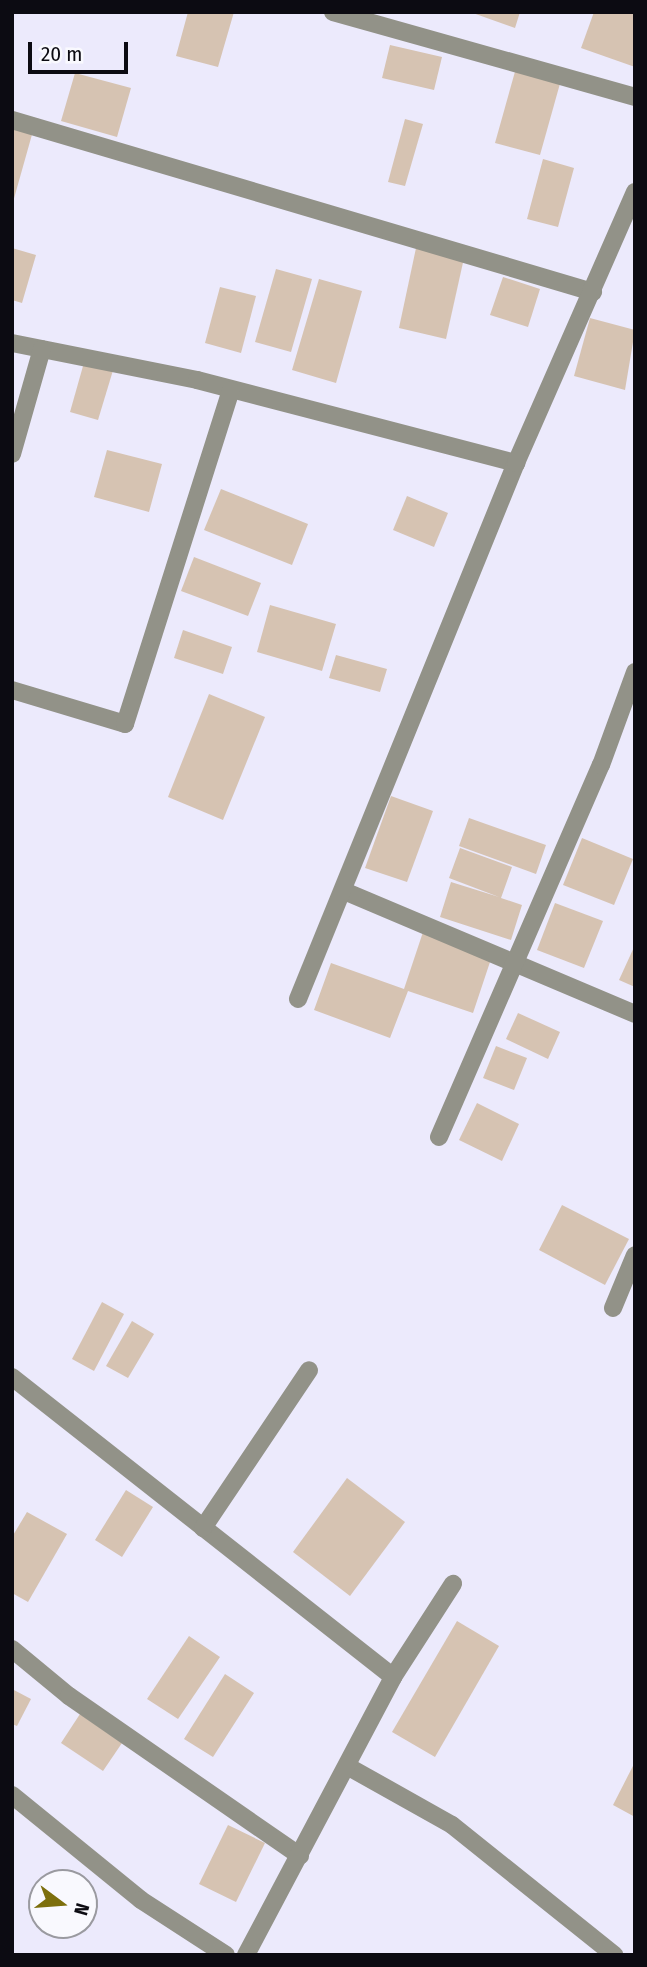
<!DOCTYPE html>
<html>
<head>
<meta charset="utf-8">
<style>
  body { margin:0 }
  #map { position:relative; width:647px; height:1967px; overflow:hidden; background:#eceafc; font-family:"Fira Sans Condensed",sans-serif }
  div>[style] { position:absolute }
  .building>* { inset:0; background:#d6c3b2 }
  .street>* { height:18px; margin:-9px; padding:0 9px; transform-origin:9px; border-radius:9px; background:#929288 }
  span { translate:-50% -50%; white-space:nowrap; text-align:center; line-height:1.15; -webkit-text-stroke:7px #f9f9fe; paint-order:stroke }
  .frame { position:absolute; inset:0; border:14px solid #0c0b12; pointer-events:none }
  .north { position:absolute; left:28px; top:1869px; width:70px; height:70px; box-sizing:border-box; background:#f9f9fe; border:2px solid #9a9aa0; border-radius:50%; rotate:106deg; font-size:19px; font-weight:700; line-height:28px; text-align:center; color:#0c0b12 }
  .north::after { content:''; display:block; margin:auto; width:24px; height:32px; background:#7d6f0d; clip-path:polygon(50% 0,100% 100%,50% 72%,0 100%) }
  .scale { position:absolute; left:28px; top:42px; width:100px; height:32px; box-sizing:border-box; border:4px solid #0c0b12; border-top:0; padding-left:9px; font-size:21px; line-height:24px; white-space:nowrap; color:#0c0b12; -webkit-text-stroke:5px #f9f9fe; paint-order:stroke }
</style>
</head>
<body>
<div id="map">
  <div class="building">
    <div style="clip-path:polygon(188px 12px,234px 12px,218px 67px,176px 56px)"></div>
    <div style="clip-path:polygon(470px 12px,520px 12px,515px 28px)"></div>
    <div style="clip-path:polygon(594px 12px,635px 12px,635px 67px,581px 48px)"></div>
    <div style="clip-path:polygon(390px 45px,442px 57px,434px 90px,382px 78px)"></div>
    <div style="clip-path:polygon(516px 68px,561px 80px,540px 155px,495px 143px)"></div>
    <div style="clip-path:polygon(75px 73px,131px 88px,117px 137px,61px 121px)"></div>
    <div style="clip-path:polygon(405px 119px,423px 124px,405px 186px,388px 182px)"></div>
    <div style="clip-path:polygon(12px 125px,33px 131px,13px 202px,12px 202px)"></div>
    <div style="clip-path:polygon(543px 159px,574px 168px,558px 227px,527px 219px)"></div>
    <div style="clip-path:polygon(12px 248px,36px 255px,22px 303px,12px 300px)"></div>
    <div style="clip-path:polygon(416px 248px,464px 258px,446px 339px,399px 328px)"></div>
    <div style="clip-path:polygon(276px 269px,312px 279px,291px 352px,255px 342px)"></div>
    <div style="clip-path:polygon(503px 277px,540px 289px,528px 327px,490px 315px)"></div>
    <div style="clip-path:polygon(319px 279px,362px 291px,336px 383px,292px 370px)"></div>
    <div style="clip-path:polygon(220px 287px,256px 296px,241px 353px,205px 343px)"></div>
    <div style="clip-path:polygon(590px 318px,635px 330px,625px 390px,574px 376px)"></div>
    <div style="clip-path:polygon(85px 359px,114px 367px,98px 420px,70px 412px)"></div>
    <div style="clip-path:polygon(107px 450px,162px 464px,149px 512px,94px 497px)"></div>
    <div style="clip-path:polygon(221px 489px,308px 524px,292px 565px,204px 530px)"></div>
    <div style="clip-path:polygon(407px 496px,448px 513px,434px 547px,393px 530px)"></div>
    <div style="clip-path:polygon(194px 557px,261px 583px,248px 616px,181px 591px)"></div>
    <div style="clip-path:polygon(270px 605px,336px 624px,322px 671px,257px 652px)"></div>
    <div style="clip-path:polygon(183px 630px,232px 647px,223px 674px,174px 658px)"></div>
    <div style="clip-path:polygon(336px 655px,387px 669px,380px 692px,329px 678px)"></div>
    <div style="clip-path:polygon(209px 694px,265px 717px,223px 820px,168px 797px)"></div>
    <div style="clip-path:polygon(391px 796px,433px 811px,407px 882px,365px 868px)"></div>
    <div style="clip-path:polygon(469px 818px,546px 845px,536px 874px,459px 846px)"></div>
    <div style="clip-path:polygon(582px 838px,633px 859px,614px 905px,563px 885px)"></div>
    <div style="clip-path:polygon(460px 848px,512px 867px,501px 898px,522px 905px,511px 940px,440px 917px,451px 882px,499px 897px,449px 878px)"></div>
    <div style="clip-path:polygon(555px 903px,603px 921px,584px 968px,537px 950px)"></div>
    <div style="clip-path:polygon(423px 932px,492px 956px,473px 1013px,408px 991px,390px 1038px,314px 1010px,331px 963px,404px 989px)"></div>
    <div style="clip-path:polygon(635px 945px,635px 987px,619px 980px)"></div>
    <div style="clip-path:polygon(518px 1013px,560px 1032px,548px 1059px,506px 1039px)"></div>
    <div style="clip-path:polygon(496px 1046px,527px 1058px,514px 1090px,483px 1078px)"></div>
    <div style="clip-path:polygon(477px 1103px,519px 1124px,502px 1161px,459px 1140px)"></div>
    <div style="clip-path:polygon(562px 1205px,629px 1239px,605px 1285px,539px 1250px)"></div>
    <div style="clip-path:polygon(102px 1302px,124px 1314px,94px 1371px,72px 1359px)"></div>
    <div style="clip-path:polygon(132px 1321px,154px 1334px,128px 1378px,106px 1366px)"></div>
    <div style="clip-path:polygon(347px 1478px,405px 1522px,350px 1596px,293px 1552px)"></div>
    <div style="clip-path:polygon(126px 1490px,153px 1507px,122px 1557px,95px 1540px)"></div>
    <div style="clip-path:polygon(27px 1512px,67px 1534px,28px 1602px,12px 1593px,12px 1537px)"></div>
    <div style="clip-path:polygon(457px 1621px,499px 1646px,435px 1757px,392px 1732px)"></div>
    <div style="clip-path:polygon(189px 1636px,220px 1657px,178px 1719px,147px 1699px)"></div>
    <div style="clip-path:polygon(225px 1674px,254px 1693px,213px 1757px,184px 1739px)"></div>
    <div style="clip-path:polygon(12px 1689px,31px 1699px,17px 1726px,12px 1724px)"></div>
    <div style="clip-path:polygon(80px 1714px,122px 1743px,103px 1771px,61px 1743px)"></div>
    <div style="clip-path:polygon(635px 1762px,635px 1817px,613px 1805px)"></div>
    <div style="clip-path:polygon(228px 1825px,265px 1843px,236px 1902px,199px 1884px)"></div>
  </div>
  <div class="street">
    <div style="left:333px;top:12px;width:314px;rotate:15.7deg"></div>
    <div style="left:12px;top:120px;width:606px;rotate:16.49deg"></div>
    <div style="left:12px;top:343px;width:189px;rotate:11.3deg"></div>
    <div style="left:197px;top:380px;width:330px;rotate:14.6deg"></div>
    <div style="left:12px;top:454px;width:109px;rotate:-74.1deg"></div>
    <div style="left:12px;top:690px;width:118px;rotate:16.7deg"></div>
    <div style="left:125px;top:724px;width:350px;rotate:-72.4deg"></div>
    <div style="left:344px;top:891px;width:316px;rotate:22.9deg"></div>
    <div style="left:298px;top:999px;width:579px;rotate:-67.87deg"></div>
    <div style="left:516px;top:463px;width:296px;rotate:-66.3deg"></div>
    <div style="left:439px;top:1137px;width:406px;rotate:-66.5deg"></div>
    <div style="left:601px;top:765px;width:99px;rotate:-69.9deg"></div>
    <div style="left:613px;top:1308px;width:57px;rotate:-67.5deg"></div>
    <div style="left:12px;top:1377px;width:485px;rotate:38.2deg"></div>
    <div style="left:203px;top:1528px;width:190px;rotate:-56.1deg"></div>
    <div style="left:12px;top:1649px;width:74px;rotate:39.5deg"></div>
    <div style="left:69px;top:1696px;width:281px;rotate:34.7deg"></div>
    <div style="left:347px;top:1766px;width:120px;rotate:29.3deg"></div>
    <div style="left:452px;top:1825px;width:208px;rotate:38.7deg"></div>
    <div style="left:12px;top:1795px;width:166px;rotate:39.1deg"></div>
    <div style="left:141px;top:1900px;width:101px;rotate:32.9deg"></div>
    <div style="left:246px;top:1955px;width:314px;rotate:-62.1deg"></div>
    <div style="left:393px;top:1677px;width:111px;rotate:-57.2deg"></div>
  </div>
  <div class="frame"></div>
  <div class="north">N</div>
  <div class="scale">20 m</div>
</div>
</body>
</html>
